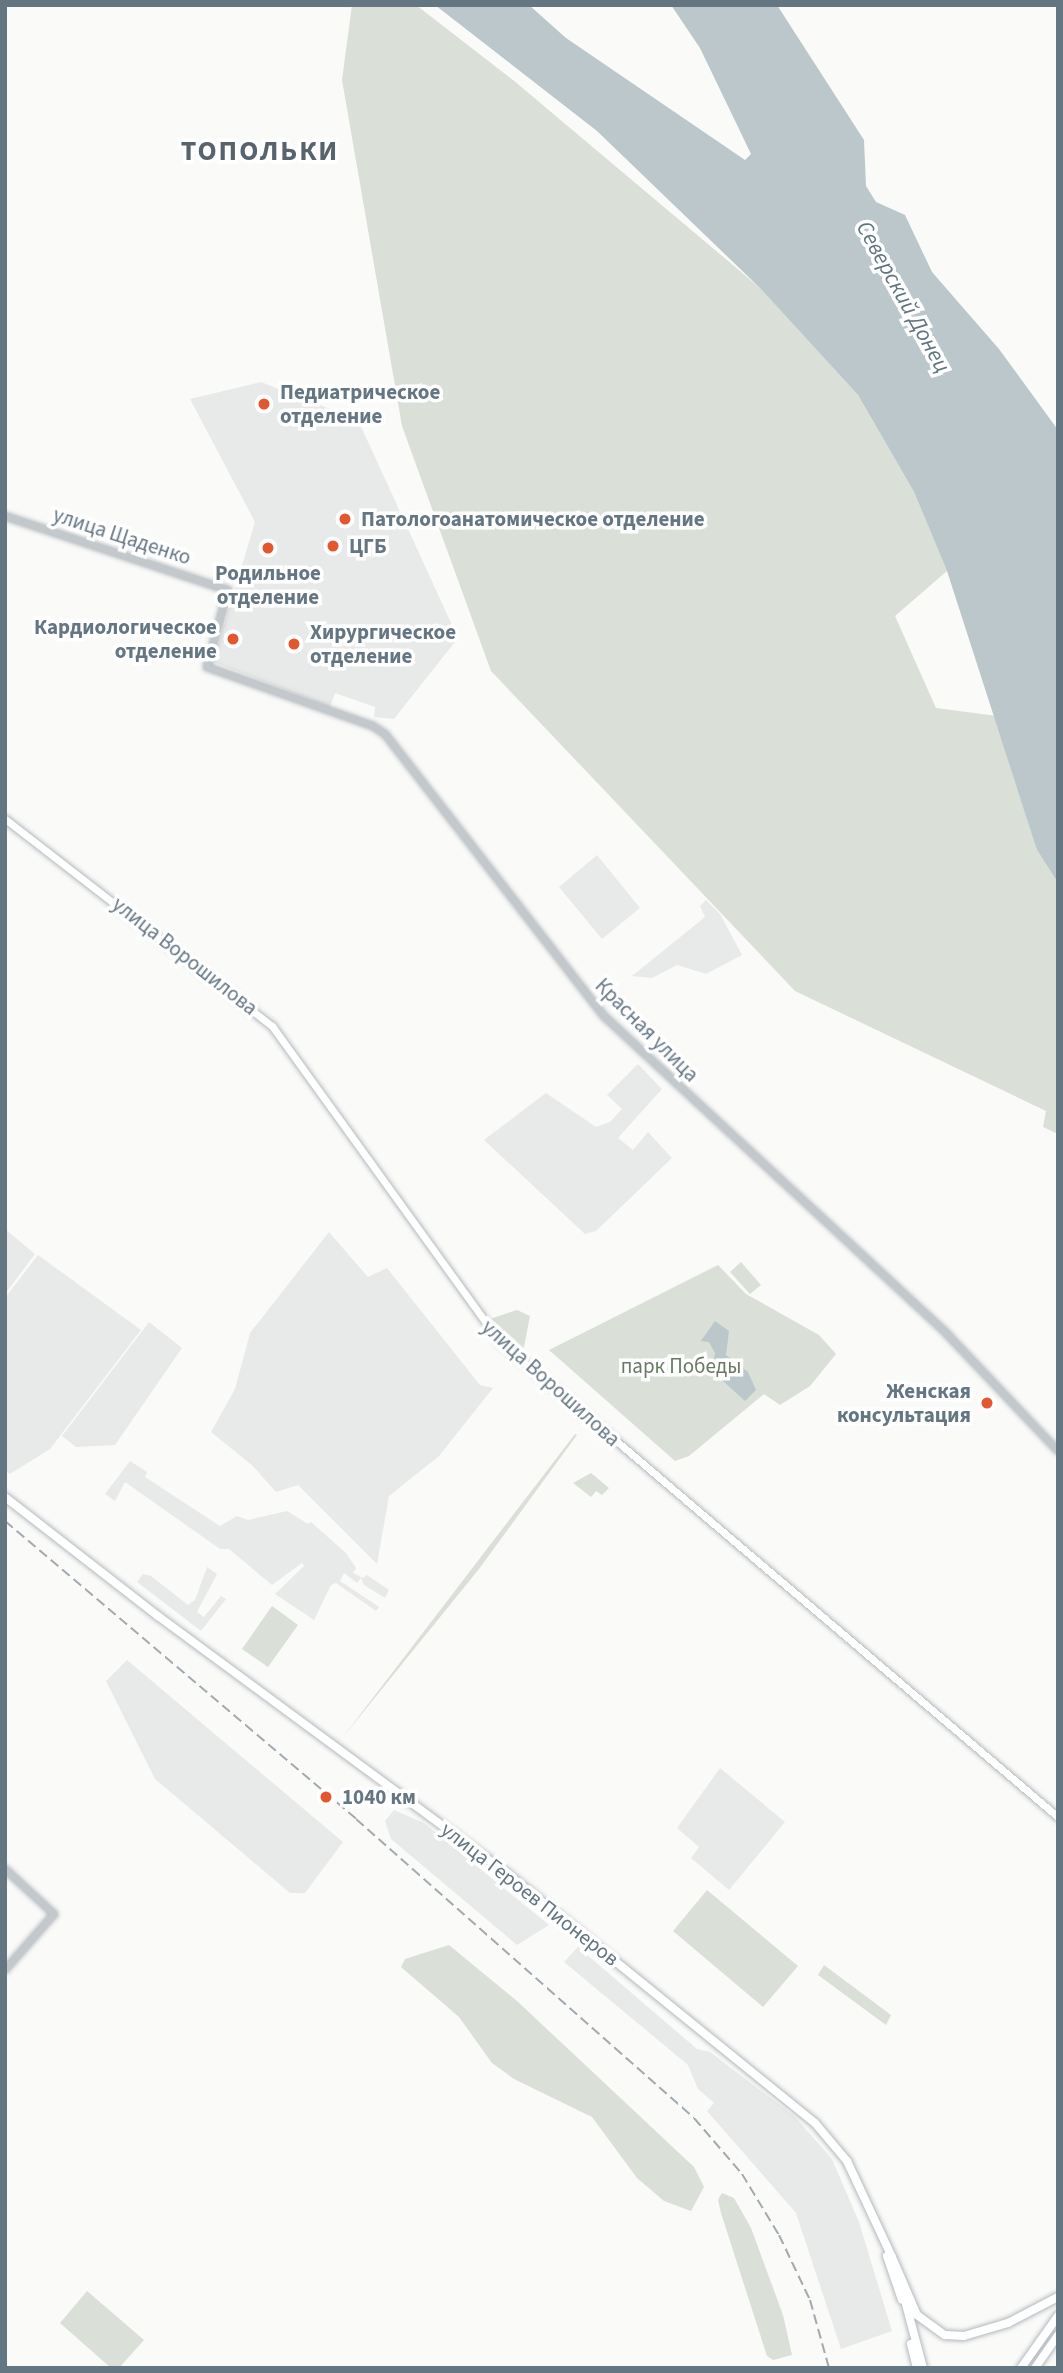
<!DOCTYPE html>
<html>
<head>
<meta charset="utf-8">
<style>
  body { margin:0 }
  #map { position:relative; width:1063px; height:2373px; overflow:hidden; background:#fafaf8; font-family:"Source Sans 3",sans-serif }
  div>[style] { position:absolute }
  .built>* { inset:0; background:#e8e9e9 }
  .green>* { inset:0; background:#dadfd7 }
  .water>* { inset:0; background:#bbc7cb }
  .roads { filter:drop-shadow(0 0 2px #b3babf) drop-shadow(0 0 2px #b3babf) }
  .tertiary>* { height:6px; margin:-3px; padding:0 3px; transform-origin:3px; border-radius:3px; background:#c3c8cc }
  .secondary>* { height:7px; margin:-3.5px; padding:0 3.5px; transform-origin:3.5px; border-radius:3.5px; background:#fff }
  .primary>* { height:8px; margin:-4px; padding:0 4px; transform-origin:4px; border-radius:4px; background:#fff }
  .trunk>* { height:8px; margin:-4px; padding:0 4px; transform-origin:4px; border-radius:4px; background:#fff }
  .rail>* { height:2px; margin-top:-1px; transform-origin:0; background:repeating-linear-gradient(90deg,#a2aab0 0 10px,transparent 0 15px) }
  .dots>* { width:19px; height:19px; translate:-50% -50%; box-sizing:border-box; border:4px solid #fff; border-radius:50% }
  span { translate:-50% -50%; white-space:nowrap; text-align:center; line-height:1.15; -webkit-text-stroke:7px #fff; paint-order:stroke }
  .poi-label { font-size:21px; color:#657683; font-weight:700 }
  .left { translate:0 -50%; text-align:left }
  .right { translate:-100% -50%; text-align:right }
  .street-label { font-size:21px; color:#657683 }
  .park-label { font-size:21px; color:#687a64 }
  .water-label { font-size:23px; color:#60757c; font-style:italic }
  .district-label { font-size:28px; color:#57646e; font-weight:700; letter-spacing:2px }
  .frame { position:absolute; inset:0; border:7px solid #657683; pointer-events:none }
</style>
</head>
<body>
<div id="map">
  <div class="built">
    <div style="clip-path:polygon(261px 382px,358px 420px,458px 638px,394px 719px,374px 717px,375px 707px,335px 693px,330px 707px,213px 662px,255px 522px,190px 399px)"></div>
    <div style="clip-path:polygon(597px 855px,640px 908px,602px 939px,559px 887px)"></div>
    <div style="clip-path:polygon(706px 900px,720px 914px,742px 955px,706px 974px,677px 965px,652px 978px,632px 976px,705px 917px,700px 906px)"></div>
    <div style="clip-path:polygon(638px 1064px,662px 1089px,618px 1138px,633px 1150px,648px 1132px,672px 1158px,596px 1231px,585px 1234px,484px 1140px,546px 1093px,596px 1127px,610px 1122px,622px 1109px,607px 1095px)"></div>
    <div style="clip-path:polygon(5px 1229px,35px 1254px,5px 1294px)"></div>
    <div style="clip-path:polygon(329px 1232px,368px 1277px,387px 1268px,480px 1385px,493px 1388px,439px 1456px,389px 1496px,377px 1564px,298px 1485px,276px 1492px,253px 1466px,211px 1432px,235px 1389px,250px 1333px)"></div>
    <div style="clip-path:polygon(38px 1255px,141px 1330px,50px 1449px,10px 1474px,5px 1471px,5px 1298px)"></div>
    <div style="clip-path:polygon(149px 1322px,182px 1348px,115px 1445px,76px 1447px,62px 1436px)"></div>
    <div style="clip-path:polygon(130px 1461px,147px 1472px,145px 1477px,220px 1526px,237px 1516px,248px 1520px,287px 1511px,308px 1524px,311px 1522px,346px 1553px,356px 1568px,353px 1573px,363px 1578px,367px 1575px,389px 1590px,385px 1598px,364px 1585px,361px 1578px,357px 1583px,344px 1573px,340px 1581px,379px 1607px,376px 1611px,336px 1583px,331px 1585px,314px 1620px,275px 1594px,304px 1566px,302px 1563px,272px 1585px,229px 1549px,220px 1549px,125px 1482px,115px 1501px,105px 1494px)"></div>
    <div style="clip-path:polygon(207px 1567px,217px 1574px,197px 1612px,204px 1617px,221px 1596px,226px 1599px,201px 1631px,137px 1582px,143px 1574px,151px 1576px,188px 1605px,195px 1600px)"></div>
    <div style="clip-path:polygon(127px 1660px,343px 1842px,305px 1893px,290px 1893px,155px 1779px,106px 1681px)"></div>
    <div style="clip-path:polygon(720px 1768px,785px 1822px,729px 1890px,691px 1858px,699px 1847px,677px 1828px)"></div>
    <div style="clip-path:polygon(394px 1810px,424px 1823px,549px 1925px,517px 1945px,391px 1839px,385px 1821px)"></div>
    <div style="clip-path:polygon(578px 1947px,697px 2049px,710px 2052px,794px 2116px,832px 2159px,859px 2222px,892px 2331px,841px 2349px,796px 2213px,707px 2111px,714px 2103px,698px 2089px,688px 2065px,564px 1962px)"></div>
  </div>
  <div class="green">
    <div style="clip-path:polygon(352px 5px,416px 5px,513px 80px,759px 287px,858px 395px,914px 492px,947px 571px,895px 616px,936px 708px,997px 716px,1037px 850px,1058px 883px,1058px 1134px,1043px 1127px,1046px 1111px,795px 991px,491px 671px,402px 426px,342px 80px)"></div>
    <div style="clip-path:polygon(741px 1262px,761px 1285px,750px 1294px,730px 1272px)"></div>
    <div style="clip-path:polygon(718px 1265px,746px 1294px,819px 1335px,836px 1354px,810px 1386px,780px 1405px,764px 1394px,689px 1456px,675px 1461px,549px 1350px)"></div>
    <div style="clip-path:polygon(517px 1310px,530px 1316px,523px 1352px,490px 1319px)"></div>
    <div style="clip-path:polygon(577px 1435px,479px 1569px,343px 1737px,575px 1434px)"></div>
    <div style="clip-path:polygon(591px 1473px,609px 1488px,602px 1495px,596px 1491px,591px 1497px,573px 1483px)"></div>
    <div style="clip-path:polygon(272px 1606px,298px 1625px,268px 1667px,242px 1649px)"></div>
    <div style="clip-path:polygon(707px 1890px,798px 1966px,763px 2007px,673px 1931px)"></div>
    <div style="clip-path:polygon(449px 1945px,517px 2001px,694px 2167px,704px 2187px,691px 2211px,664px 2201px,637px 2178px,592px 2117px,514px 2079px,492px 2063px,459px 2017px,401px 1967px,405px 1959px)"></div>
    <div style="clip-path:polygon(824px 1965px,891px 2015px,886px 2025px,818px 1975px)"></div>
    <div style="clip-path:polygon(722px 2193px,734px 2198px,751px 2228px,783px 2315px,792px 2355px,773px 2360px,767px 2356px,721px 2213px,718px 2200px)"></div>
    <div style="clip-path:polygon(87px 2291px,144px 2340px,119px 2368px,111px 2368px,60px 2323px)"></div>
  </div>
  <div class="water">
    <div style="clip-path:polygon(435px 5px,529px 5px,566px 38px,745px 160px,751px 154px,700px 48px,671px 5px,777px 5px,864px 140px,866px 186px,876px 202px,905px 215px,932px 272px,999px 349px,1058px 430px,1058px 883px,1037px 850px,947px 571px,914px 492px,858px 395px,759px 287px,597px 131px)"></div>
    <div style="clip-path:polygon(715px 1321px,729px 1331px,726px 1355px,748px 1372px,756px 1390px,745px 1401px,712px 1371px,715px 1353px,709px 1342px,701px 1341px)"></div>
  </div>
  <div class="roads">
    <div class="tertiary">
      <div style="left:5px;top:516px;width:235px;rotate:18.4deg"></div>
      <div style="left:228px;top:590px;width:80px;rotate:105.3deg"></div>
      <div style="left:207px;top:667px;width:176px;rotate:19.6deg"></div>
      <div style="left:373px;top:726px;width:14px;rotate:34deg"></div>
      <div style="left:385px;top:734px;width:357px;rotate:52.2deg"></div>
      <div style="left:604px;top:1016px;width:468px;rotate:42.8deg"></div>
      <div style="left:947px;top:1334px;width:161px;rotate:46.5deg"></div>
      <div style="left:5px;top:1869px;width:67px;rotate:42.6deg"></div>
      <div style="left:54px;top:1914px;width:74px;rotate:131.2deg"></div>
    </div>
    <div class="secondary">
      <div style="left:5px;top:819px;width:338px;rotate:37.8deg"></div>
      <div style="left:272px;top:1026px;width:388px;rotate:54.2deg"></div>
      <div style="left:499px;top:1341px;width:734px;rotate:40.42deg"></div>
    </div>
    <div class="primary">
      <div style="left:5px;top:1497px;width:194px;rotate:37.9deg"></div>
      <div style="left:158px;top:1616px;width:431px;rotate:36.4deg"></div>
      <div style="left:505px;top:1872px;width:399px;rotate:39deg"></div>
      <div style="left:815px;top:2123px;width:50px;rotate:49.9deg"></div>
      <div style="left:847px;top:2161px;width:106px;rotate:64.9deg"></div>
      <div style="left:892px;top:2257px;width:4px;rotate:166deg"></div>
      <div style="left:887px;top:2256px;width:46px;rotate:71.2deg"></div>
    </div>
    <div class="trunk">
      <div style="left:892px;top:2257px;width:63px;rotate:66.7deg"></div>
      <div style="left:917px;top:2315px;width:34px;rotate:36deg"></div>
      <div style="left:945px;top:2335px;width:19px;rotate:3deg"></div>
      <div style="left:964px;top:2336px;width:46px;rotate:-16.5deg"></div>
      <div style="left:1008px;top:2323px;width:56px;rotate:-27.5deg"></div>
      <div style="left:903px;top:2293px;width:78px;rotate:75.1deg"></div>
      <div style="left:911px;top:2344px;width:25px;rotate:76deg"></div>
      <div style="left:1021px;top:2368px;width:64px;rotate:-54.6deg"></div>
      <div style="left:1035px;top:2368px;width:40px;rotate:-55.1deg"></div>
    </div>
  </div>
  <div class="rail">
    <div style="left:5px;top:1521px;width:460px;rotate:40.3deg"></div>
    <div style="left:356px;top:1819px;width:451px;rotate:41.5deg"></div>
    <div style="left:694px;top:2118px;width:74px;rotate:49.4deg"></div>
    <div style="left:742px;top:2174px;width:71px;rotate:58.8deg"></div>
    <div style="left:779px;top:2235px;width:72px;rotate:64.5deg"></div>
    <div style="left:810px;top:2300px;width:71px;rotate:74.4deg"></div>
  </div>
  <div class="dots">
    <div style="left:264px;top:404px;background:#e4572e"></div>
    <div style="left:345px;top:519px;background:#e4572e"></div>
    <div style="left:333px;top:546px;background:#e4572e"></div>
    <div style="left:268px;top:548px;background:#e4572e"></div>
    <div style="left:233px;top:639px;background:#e4572e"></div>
    <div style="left:294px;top:644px;background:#e4572e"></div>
    <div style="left:987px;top:1403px;background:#e4572e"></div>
    <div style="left:326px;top:1797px;background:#e4572e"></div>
  </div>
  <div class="poi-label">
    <span class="left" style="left:280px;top:404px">Педиатрическое<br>отделение</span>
    <span class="left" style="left:361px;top:519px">Патологоанатомическое отделение</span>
    <span class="left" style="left:349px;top:546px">ЦГБ</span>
    <span style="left:268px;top:585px">Родильное<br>отделение</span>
    <span class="right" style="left:217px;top:639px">Кардиологическое<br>отделение</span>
    <span class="left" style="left:310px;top:644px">Хирургическое<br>отделение</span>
    <span class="right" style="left:971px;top:1403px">Женская<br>консультация</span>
    <span class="left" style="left:342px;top:1797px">1040 км</span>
  </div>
  <div class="street-label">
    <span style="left:122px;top:536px;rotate:18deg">улица Щаденко</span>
    <span style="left:185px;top:956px;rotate:38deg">улица Ворошилова</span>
    <span style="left:647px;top:1030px;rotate:45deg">Красная улица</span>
    <span style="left:551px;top:1383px;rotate:42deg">улица Ворошилова</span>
    <span style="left:530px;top:1894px;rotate:38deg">улица Героев Пионеров</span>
  </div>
  <div class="park-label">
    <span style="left:681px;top:1366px">парк Победы</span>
  </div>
  <div class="water-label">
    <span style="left:903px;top:297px;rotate:61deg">Северский Донец</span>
  </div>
  <div class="district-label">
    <span style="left:260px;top:151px">ТОПОЛЬКИ</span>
  </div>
  <div class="frame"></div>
</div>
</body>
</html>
